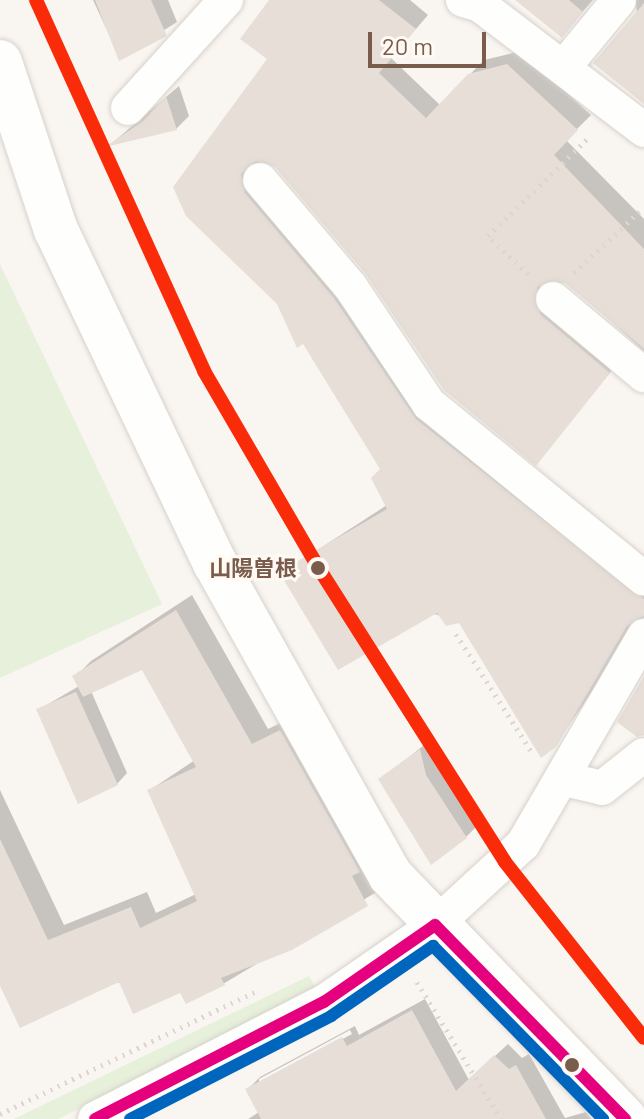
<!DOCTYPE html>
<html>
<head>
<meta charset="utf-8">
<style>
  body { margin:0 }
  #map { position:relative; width:644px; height:1119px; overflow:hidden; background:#f9f5f0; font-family:Barlow,"Noto Sans JP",sans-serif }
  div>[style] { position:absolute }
  .green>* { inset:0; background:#e7f0db }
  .shadow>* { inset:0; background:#0003 }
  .building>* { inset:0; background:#e6ded7 }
  .path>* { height:5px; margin-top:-2.5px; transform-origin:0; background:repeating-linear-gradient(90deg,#dcd5d0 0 2px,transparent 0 8px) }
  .roads { filter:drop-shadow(0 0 2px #d7d1cb) drop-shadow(0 0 2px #d7d1cb) }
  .street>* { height:34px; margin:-17px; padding:0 17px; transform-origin:17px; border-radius:17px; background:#fefefd }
  .secondary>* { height:44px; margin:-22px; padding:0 22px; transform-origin:22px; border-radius:22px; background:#fefefd }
  .bus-1>* { height:12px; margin:-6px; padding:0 6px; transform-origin:6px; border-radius:6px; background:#e5007d }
  .bus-2>* { height:12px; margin:-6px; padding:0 6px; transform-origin:6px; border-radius:6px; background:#0065bd }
  .rail-1>* { height:14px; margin:-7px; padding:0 7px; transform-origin:7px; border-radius:7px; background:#fa2b08 }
  .dots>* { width:22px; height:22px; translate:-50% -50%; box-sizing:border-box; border:4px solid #fffaf3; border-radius:50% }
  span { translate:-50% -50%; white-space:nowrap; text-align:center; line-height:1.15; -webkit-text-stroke:6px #fffaf3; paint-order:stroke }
  .stop-label { font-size:22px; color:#7a5c4d; font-weight:700 }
  .right { translate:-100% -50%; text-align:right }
  .scale { position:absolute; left:368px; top:32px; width:118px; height:36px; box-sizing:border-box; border:4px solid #7a5c4d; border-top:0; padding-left:10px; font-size:24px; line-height:28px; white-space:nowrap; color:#7a5c4d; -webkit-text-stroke:6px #fffaf3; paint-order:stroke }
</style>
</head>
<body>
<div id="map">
  <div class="green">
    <div style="clip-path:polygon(0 264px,162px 604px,0 678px)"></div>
    <div style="clip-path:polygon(309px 976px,317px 990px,207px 1047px,58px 1119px,14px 1119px)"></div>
  </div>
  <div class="shadow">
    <div style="clip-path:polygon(93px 0,168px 0,177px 22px,120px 58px)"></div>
    <div style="clip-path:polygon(271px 0,410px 0,428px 15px,391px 58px,440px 105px,484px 60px,521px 51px,591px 115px,566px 140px,644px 219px,644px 351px,567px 282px,546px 278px,622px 358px,536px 463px,276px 165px,256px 163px,253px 170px,430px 406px,644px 580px,644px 617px,555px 745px,460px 621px,282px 573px,387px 505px,382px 469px,279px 303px,188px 215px,270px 58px)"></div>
    <div style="clip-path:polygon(518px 0,593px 0,562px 35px)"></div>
    <div style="clip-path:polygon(635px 0,644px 0,644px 99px,637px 13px)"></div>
    <div style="clip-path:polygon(179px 86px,189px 116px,176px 129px,111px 144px)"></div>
    <div style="clip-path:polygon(192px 595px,268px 729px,297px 715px,383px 888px,223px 984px,0 981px,0 790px,64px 925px,147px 892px,156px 913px,196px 894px,150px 790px,195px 760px,143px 667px,91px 691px,127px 773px,117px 784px,38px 710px,79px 686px,75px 677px,91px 661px)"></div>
    <div style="clip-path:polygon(433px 738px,438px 761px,479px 824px,466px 837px,381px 779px)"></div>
    <div style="clip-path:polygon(evenodd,425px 999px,469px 1080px,508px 1044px,522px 1058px,529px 1054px,565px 1118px,586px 1112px,591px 1119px,248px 1119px,259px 1112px,247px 1090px,260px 1077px,355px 1026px,359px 1035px,425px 999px,350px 1030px,352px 1034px,259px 1084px,259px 1079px,350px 1030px)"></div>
  </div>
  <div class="building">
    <div style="clip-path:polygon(95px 0,151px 0,167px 36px,119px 61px)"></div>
    <div style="clip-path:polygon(269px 0,379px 0,416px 29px,379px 73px,426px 118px,468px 74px,507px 64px,578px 130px,554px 155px,644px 249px,644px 349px,565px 283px,537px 287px,540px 314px,610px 373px,536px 466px,444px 390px,365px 273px,275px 167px,256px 161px,241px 174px,245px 193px,334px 298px,416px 419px,644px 599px,644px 616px,627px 626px,556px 747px,541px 758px,459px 623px,446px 626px,437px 613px,338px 670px,279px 572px,387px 509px,371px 478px,380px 469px,303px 344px,297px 348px,277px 304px,186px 216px,173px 187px,267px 59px,240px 39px)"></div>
    <div style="clip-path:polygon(515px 0,569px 0,583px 12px,562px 38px)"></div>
    <div style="clip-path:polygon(644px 3px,644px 104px,593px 63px)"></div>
    <div style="clip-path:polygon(166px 96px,177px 130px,105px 147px,143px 121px)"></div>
    <div style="clip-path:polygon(176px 610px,252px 744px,280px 730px,360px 872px,352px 876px,368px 906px,292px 950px,221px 978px,225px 985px,186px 1004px,180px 993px,133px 1014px,119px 982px,20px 1028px,0 986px,0 839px,48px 940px,131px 907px,140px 928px,197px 901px,147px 790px,196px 767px,142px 670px,83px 697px,72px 676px)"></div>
    <div style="clip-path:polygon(644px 676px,644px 735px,637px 737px,617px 722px)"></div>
    <div style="clip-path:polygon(76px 692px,118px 785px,78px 804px,36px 709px)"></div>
    <div style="clip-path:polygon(420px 749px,426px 775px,467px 838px,431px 865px,378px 779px)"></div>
    <div style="clip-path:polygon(412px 1010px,456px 1091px,494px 1055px,509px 1069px,516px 1065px,546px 1119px,261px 1119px,245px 1089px,342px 1037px,347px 1046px)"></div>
  </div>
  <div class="path">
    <div style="left:574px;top:273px;width:96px;rotate:-43.3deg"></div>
    <div style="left:528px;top:274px;width:55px;rotate:-136.5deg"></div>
    <div style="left:488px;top:236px;width:144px;rotate:-44.4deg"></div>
    <div style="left:456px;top:634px;width:143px;rotate:57.3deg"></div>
    <div style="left:417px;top:982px;width:161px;rotate:58.5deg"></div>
    <div style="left:0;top:1114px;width:283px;rotate:-25.6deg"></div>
  </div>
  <div class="roads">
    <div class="street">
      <div style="left:463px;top:0;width:18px;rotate:16deg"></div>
      <div style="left:480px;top:5px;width:206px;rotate:37.3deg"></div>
      <div style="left:563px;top:68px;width:88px;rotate:-50.5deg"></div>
      <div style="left:128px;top:108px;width:146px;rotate:-47.8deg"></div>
      <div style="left:260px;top:180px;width:139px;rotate:49.7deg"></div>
      <div style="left:350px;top:286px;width:142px;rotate:56.2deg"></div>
      <div style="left:429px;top:404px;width:277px;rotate:39.1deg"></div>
      <div style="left:553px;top:299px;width:119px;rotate:39.9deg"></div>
      <div style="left:564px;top:779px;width:39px;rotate:13deg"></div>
      <div style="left:602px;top:788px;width:53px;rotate:-38.2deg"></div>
      <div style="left:95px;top:1119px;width:257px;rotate:-27.1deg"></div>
      <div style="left:324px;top:1002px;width:135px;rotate:-34.7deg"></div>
      <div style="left:435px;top:925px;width:120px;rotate:-42.6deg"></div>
      <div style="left:523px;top:844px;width:241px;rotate:-59.8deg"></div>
    </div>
    <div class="secondary">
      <div style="left:0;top:62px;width:177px;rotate:71.6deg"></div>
      <div style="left:56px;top:230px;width:369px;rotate:64.5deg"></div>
      <div style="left:215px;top:563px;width:358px;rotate:60.7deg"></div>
      <div style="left:390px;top:875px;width:339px;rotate:46.1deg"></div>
    </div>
  </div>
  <div class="bus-1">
    <div style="left:95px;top:1119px;width:257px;rotate:-27.1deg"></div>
    <div style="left:324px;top:1002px;width:135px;rotate:-34.7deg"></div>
    <div style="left:435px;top:925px;width:272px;rotate:45.6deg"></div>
  </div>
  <div class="bus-2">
    <div style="left:130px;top:1119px;width:226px;rotate:-27.1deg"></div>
    <div style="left:331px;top:1016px;width:124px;rotate:-34.5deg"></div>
    <div style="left:433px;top:946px;width:243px;rotate:45.5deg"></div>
  </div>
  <div class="rail-1">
    <div style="left:36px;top:0;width:407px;rotate:65.6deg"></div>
    <div style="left:204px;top:371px;width:227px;rotate:59.8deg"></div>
    <div style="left:318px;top:567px;width:349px;rotate:57.6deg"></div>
    <div style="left:505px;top:862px;width:224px;rotate:51.7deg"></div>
  </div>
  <div class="dots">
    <div style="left:318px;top:568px;background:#7a5c4d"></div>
    <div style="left:572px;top:1065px;background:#7a5c4d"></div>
  </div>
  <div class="stop-label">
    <span class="right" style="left:297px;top:568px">山陽曽根</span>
  </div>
  <div class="scale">20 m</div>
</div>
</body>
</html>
